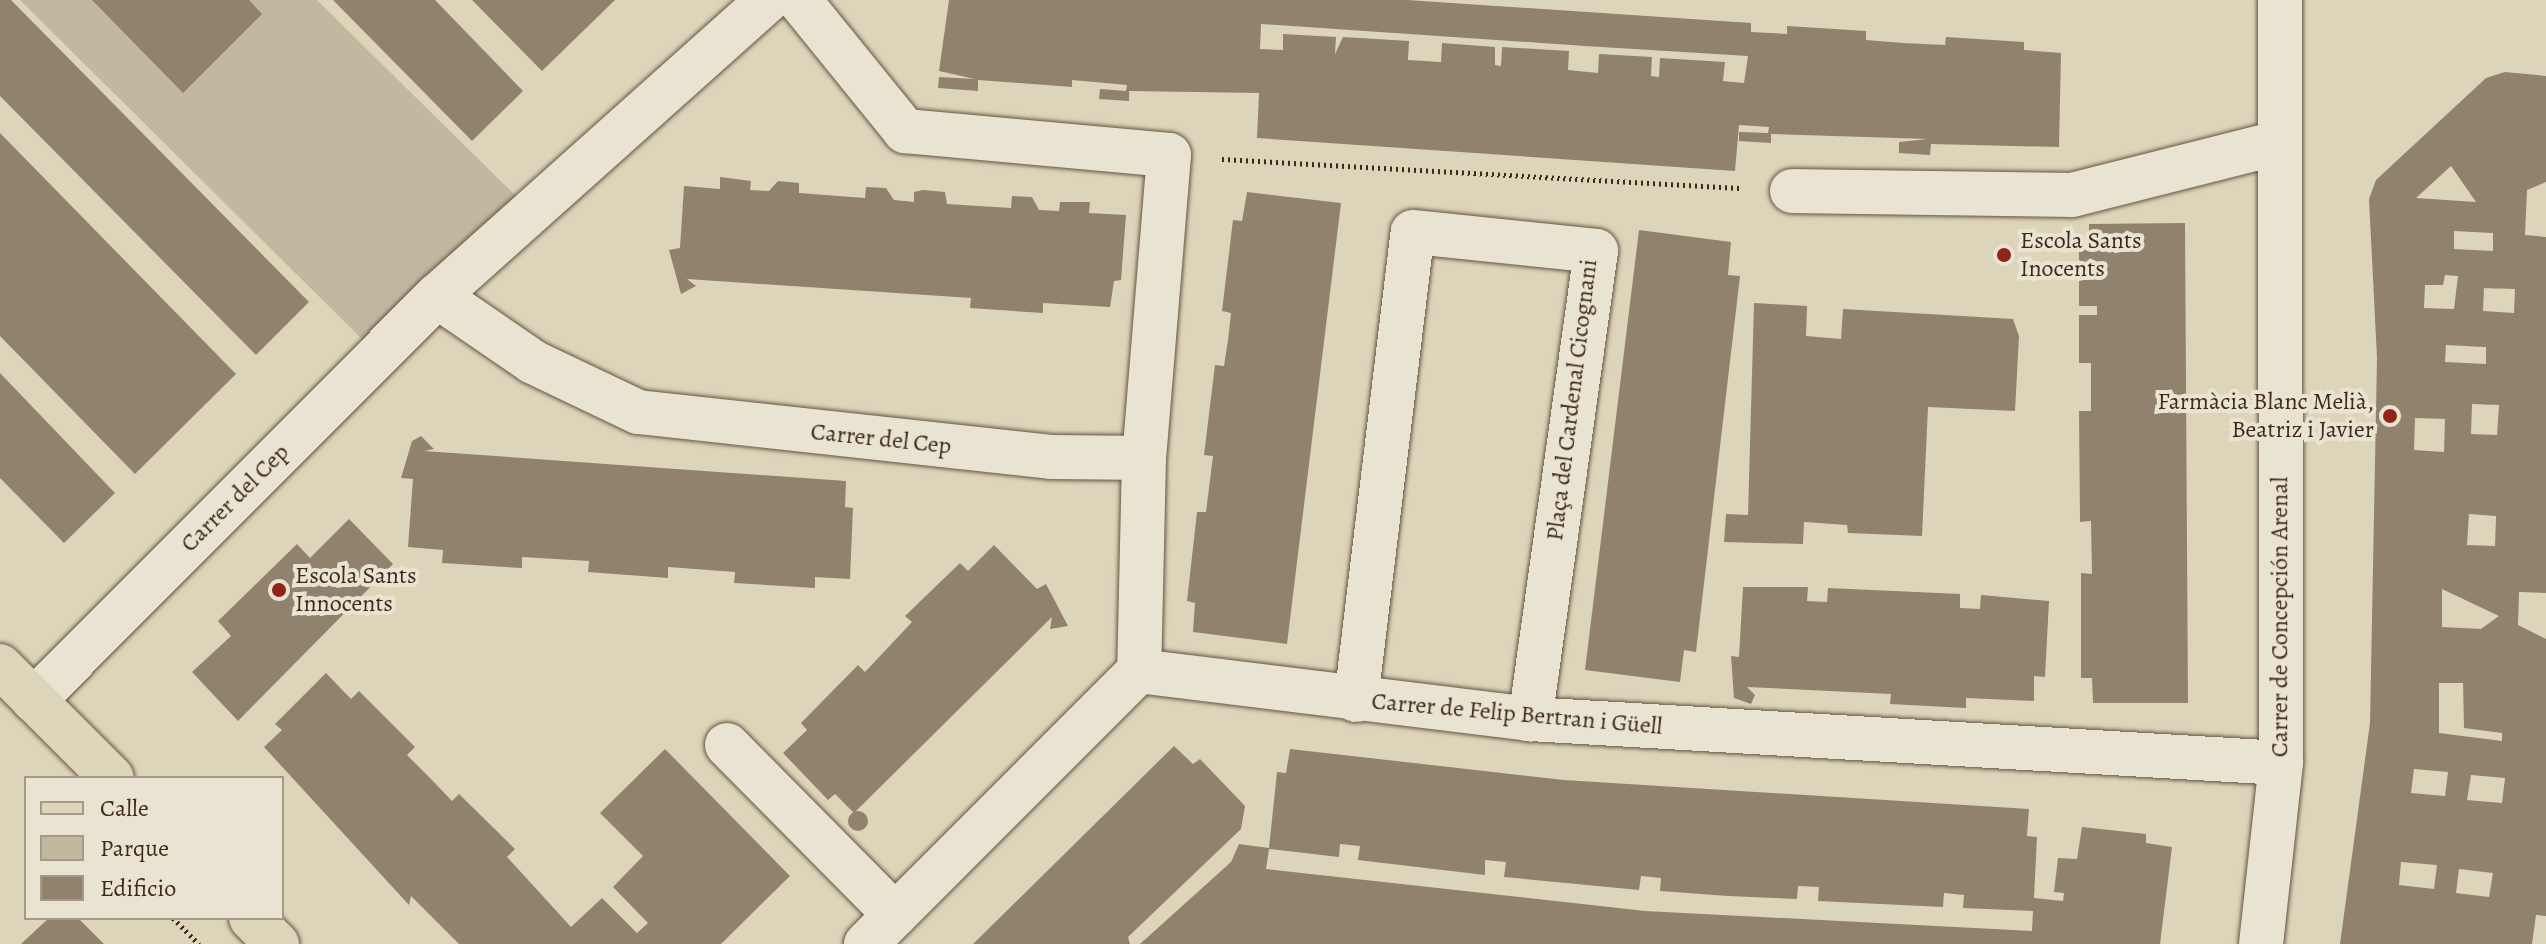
<!DOCTYPE html>
<html>
<head>
<meta charset="utf-8">
<style>
  body { margin:0 }
  #map { position:relative; width:2546px; height:944px; overflow:hidden; background:#ddd5ba; font-family:Alegreya,serif }
  div>[style] { position:absolute }
  .green>* { inset:0; background:#c2b89f }
  .building>* { inset:0; background:#91826e }
  .round { border-radius:50% }
  .path>* { height:5px; margin-top:-2.5px; transform-origin:0; background:repeating-linear-gradient(90deg,#3f291b 0 2px,transparent 0 6px) }
  .roads { filter:drop-shadow(0 0 2px #665443) drop-shadow(0 0 2px #665443) }
  .minor>* { height:44px; margin:-22px; padding:0 22px; transform-origin:22px; border-radius:22px; background:#e9e4d2 }
  .major>* { height:44px; margin:-22px; padding:0 22px; transform-origin:22px; border-radius:22px; background:#ddd5ba }
  .dots>* { width:22px; height:22px; translate:-50% -50%; box-sizing:border-box; border:4px solid #e9e4d2; border-radius:50% }
  span { translate:-50% -50%; white-space:nowrap; text-align:center; line-height:1.15; -webkit-text-stroke:8px #e9e4d2; paint-order:stroke }
  .poi-label { font-size:24px; color:#3f291b }
  .left { translate:0 -50%; text-align:left }
  .right { translate:-100% -50%; text-align:right }
  .street-label { font-size:24px; color:#3f291b }
  .legend { position:absolute; left:24px; top:776px; width:260px; height:144px; box-sizing:border-box; background:#e9e4d2; border:2px solid #a59989; margin:0; padding:10px 14px; list-style:none; font-size:24px; color:#3f291b }
  .legend li { display:flex; align-items:center; gap:16px; height:40px }
  .legend b { width:40px; border:2px solid #a59989 }
</style>
</head>
<body>
<div id="map">
  <div class="green">
    <div style="clip-path:polygon(20px 0,317px 0,529px 209px,377px 354px)"></div>
  </div>
  <div class="building">
    <div style="clip-path:polygon(0 0,11px 0,309px 302px,256px 355px,0 96px)"></div>
    <div style="clip-path:polygon(92px 0,249px 0,262px 14px,183px 93px)"></div>
    <div style="clip-path:polygon(333px 0,435px 0,523px 91px,472px 141px)"></div>
    <div style="clip-path:polygon(472px 0,615px 0,542px 71px)"></div>
    <div style="clip-path:polygon(evenodd,949px 0,1407px 0,1751px 23px,1751px 32px,1787px 34px,1787px 26px,1866px 31px,1866px 40px,1903px 43px,1945px 45px,1946px 37px,2024px 42px,2024px 50px,2061px 53px,2059px 147px,1931px 144px,1930px 155px,1899px 153px,1899px 142px,1928px 139px,1771px 134px,1771px 143px,1739px 141px,1739px 132px,1768px 133px,1769px 127px,1739px 125px,1735px 171px,1257px 138px,1259px 93px,1129px 91px,1129px 101px,1099px 99px,1100px 89px,1126px 91px,1127px 85px,1072px 80px,1072px 87px,978px 80px,978px 91px,938px 88px,939px 77px,975px 79px,939px 71px,949px 0,1261px 24px,1585px 46px,1748px 56px,1744px 83px,1723px 81px,1725px 62px,1660px 58px,1659px 77px,1651px 76px,1652px 57px,1599px 54px,1598px 73px,1568px 70px,1569px 51px,1502px 47px,1501px 66px,1495px 65px,1495px 47px,1442px 43px,1441px 62px,1408px 60px,1409px 41px,1343px 37px,1335px 54px,1336px 37px,1283px 34px,1283px 50px,1260px 49px,1261px 24px)"></div>
    <div style="clip-path:polygon(evenodd,2505px 72px,2546px 76px,2546px 182px,2527px 190px,2525px 235px,2546px 237px,2546px 593px,2519px 592px,2518px 625px,2546px 639px,2546px 916px,2536px 915px,2532px 944px,2340px 944px,2370px 723px,2377px 358px,2369px 199px,2376px 180px,2486px 78px,2505px 72px,2451px 166px,2476px 202px,2416px 198px,2451px 166px,2505px 72px,2454px 231px,2493px 233px,2493px 251px,2454px 249px,2454px 231px,2505px 72px,2445px 275px,2458px 276px,2454px 309px,2424px 308px,2425px 285px,2443px 285px,2445px 275px,2505px 72px,2484px 288px,2515px 289px,2514px 313px,2483px 311px,2484px 288px,2505px 72px,2446px 345px,2486px 347px,2486px 364px,2445px 362px,2446px 345px,2505px 72px,2472px 404px,2499px 405px,2497px 435px,2471px 434px,2472px 404px,2505px 72px,2415px 418px,2445px 419px,2444px 452px,2414px 450px,2415px 418px,2505px 72px,2469px 514px,2496px 516px,2495px 546px,2467px 545px,2469px 514px,2505px 72px,2442px 589px,2499px 616px,2481px 629px,2442px 627px,2442px 589px,2505px 72px,2439px 683px,2463px 683px,2464px 728px,2502px 733px,2502px 741px,2439px 733px,2439px 683px,2505px 72px,2414px 769px,2448px 772px,2445px 796px,2411px 793px,2414px 769px,2505px 72px,2471px 775px,2505px 778px,2502px 803px,2467px 800px,2471px 775px,2505px 72px,2401px 862px,2437px 865px,2434px 889px,2399px 885px,2401px 862px,2505px 72px,2459px 869px,2493px 873px,2489px 897px,2456px 893px,2459px 869px)"></div>
    <div style="clip-path:polygon(0 133px,236px 374px,135px 474px,0 336px)"></div>
    <div style="clip-path:polygon(720px 177px,751px 181px,750px 190px,769px 191px,778px 181px,799px 183px,799px 193px,865px 198px,866px 187px,886px 188px,894px 200px,914px 202px,914px 192px,923px 190px,945px 192px,947px 204px,1011px 208px,1012px 196px,1032px 197px,1039px 210px,1059px 211px,1060px 202px,1090px 202px,1089px 213px,1126px 215px,1121px 280px,1114px 281px,1110px 307px,1043px 303px,1043px 313px,970px 308px,971px 298px,687px 279px,696px 286px,681px 294px,669px 250px,680px 248px,684px 186px,720px 189px)"></div>
    <div style="clip-path:polygon(1247px 192px,1341px 203px,1287px 644px,1193px 632px,1195px 603px,1187px 601px,1197px 512px,1206px 512px,1213px 456px,1204px 455px,1215px 365px,1224px 366px,1228px 340px,1231px 313px,1222px 311px,1233px 220px,1242px 221px)"></div>
    <div style="clip-path:polygon(2185px 223px,2188px 703px,2093px 703px,2092px 678px,2081px 678px,2081px 573px,2092px 574px,2091px 521px,2080px 522px,2079px 411px,2091px 411px,2091px 363px,2079px 363px,2079px 315px,2097px 315px,2097px 306px,2079px 306px,2079px 249px,2089px 248px,2089px 224px)"></div>
    <div style="clip-path:polygon(1639px 230px,1731px 242px,1728px 275px,1740px 276px,1696px 652px,1684px 650px,1680px 682px,1585px 670px)"></div>
    <div style="clip-path:polygon(1754px 303px,1807px 306px,1806px 336px,1841px 339px,1843px 309px,2013px 319px,2019px 336px,2015px 411px,1928px 407px,1922px 536px,1848px 533px,1847px 525px,1804px 522px,1803px 544px,1724px 542px,1726px 514px,1748px 515px)"></div>
    <div style="clip-path:polygon(0 373px,115px 493px,64px 543px,0 478px)"></div>
    <div style="clip-path:polygon(421px 436px,434px 449px,424px 451px,846px 481px,845px 507px,853px 508px,850px 579px,815px 577px,815px 588px,734px 583px,735px 572px,668px 567px,668px 578px,588px 572px,589px 561px,522px 557px,522px 568px,442px 563px,443px 550px,408px 547px,413px 479px,401px 478px,412px 441px)"></div>
    <div style="clip-path:polygon(349px 519px,393px 564px,238px 721px,192px 672px,231px 636px,218px 621px,297px 544px,310px 558px)"></div>
    <div style="clip-path:polygon(994px 545px,1037px 589px,1046px 584px,1068px 626px,1050px 629px,1052px 617px,854px 813px,835px 794px,828px 800px,783px 753px,807px 730px,801px 723px,858px 665px,865px 672px,912px 622px,905px 616px,960px 563px,968px 571px)"></div>
    <div style="clip-path:polygon(1743px 587px,1808px 587px,1807px 601px,1827px 602px,1828px 588px,1960px 594px,1960px 608px,1980px 609px,1981px 595px,2049px 601px,2045px 677px,2034px 676px,2034px 701px,1966px 698px,1966px 708px,1890px 704px,1891px 694px,1747px 687px,1755px 695px,1751px 704px,1734px 698px,1731px 656px,1739px 657px)"></div>
    <div style="clip-path:polygon(326px 673px,351px 699px,359px 691px,415px 747px,407px 755px,430px 778px,452px 801px,459px 794px,515px 849px,507px 857px,571px 927px,602px 898px,637px 933px,648px 923px,613px 887px,643px 856px,600px 813px,665px 749px,790px 876px,721px 944px,459px 944px,411px 896px,409px 905px,264px 747px,282px 730px,275px 724px)"></div>
    <div style="clip-path:polygon(1174px 746px,1193px 764px,1200px 759px,1245px 806px,1241px 829px,1128px 937px,1130px 944px,973px 944px)"></div>
    <div style="clip-path:polygon(evenodd,1290px 749px,1564px 780px,2029px 809px,2027px 836px,2037px 837px,2034px 898px,2063px 901px,2064px 893px,2054px 892px,2058px 858px,2077px 859px,2082px 827px,2146px 834px,2146px 843px,2172px 847px,2160px 944px,1140px 944px,1231px 862px,1239px 844px,1269px 848px,1277px 772px,1286px 773px,1290px 749px,1340px 844px,1360px 846px,1358px 860px,1485px 875px,1485px 860px,1506px 862px,1504px 877px,1639px 890px,1641px 876px,1661px 878px,1660px 891px,1728px 896px,1797px 899px,1798px 886px,1819px 887px,1818px 901px,1943px 907px,1944px 893px,1964px 895px,1963px 908px,2033px 911px,2032px 931px,1645px 911px,1266px 869px,1269px 849px,1339px 857px,1340px 844px)"></div>
    <div class="round" style="left:848px;top:811px;width:20px;height:20px"></div>
    <div style="clip-path:polygon(49px 918px,78px 918px,104px 944px,21px 944px)"></div>
  </div>
  <div class="path">
    <div style="left:1222px;top:159px;width:518px;rotate:3.21deg"></div>
    <div style="left:173px;top:918px;width:37px;rotate:45deg"></div>
  </div>
  <div class="roads">
    <div class="minor">
      <div style="left:799px;top:0;width:169px;rotate:51deg"></div>
      <div style="left:905px;top:131px;width:265px;rotate:5.2deg"></div>
      <div style="left:1169px;top:155px;width:304px;rotate:94.7deg"></div>
      <div style="left:1144px;top:458px;width:213px;rotate:91.3deg"></div>
      <div style="left:1792px;top:191px;width:280px;rotate:0.8deg"></div>
      <div style="left:2072px;top:195px;width:212px;rotate:-14.2deg"></div>
      <div style="left:437px;top:296px;width:116px;rotate:34.5deg"></div>
      <div style="left:533px;top:362px;width:116px;rotate:25.5deg"></div>
      <div style="left:638px;top:412px;width:415px;rotate:6.2deg"></div>
      <div style="left:1051px;top:457px;width:93px;rotate:0.6deg"></div>
      <div style="left:34px;top:700px;width:571px;rotate:-45.07deg"></div>
      <div style="left:437px;top:296px;width:444px;rotate:-41.8deg"></div>
      <div style="left:1356px;top:700px;width:471px;rotate:-83.1deg"></div>
      <div style="left:1413px;top:232px;width:184px;rotate:5.9deg"></div>
      <div style="left:1596px;top:251px;width:473px;rotate:98deg"></div>
      <div style="left:727px;top:745px;width:239px;rotate:45.3deg"></div>
      <div style="left:866px;top:944px;width:386px;rotate:-45deg"></div>
      <div style="left:1139px;top:671px;width:394px;rotate:7deg"></div>
      <div style="left:1530px;top:719px;width:752px;rotate:3.35deg"></div>
      <div style="left:2261px;top:944px;width:182px;rotate:-83.7deg"></div>
      <div style="left:2281px;top:763px;width:763px;rotate:-90.08deg"></div>
    </div>
    <div class="major">
      <div style="left:0;top:666px;width:158px;rotate:45deg"></div>
      <div style="left:251px;top:918px;width:37px;rotate:45deg"></div>
    </div>
  </div>
  <div class="dots">
    <div style="left:2004px;top:255px;background:#8f2418"></div>
    <div style="left:2390px;top:416px;background:#8f2418"></div>
    <div style="left:279px;top:590px;background:#8f2418"></div>
  </div>
  <div class="poi-label">
    <span class="left" style="left:2020px;top:255px">Escola Sants<br>Inocents</span>
    <span class="right" style="left:2374px;top:416px">Farmàcia Blanc Melià,<br>Beatriz i Javier</span>
    <span class="left" style="left:295px;top:590px">Escola Sants<br>Innocents</span>
  </div>
  <div class="street-label">
    <span style="left:1572px;top:400px;rotate:-83deg">Plaça del Cardenal Cicognani</span>
    <span style="left:881px;top:439px;rotate:6deg">Carrer del Cep</span>
    <span style="left:235px;top:498px;rotate:-45deg">Carrer del Cep</span>
    <span style="left:2280px;top:617px;rotate:-90deg">Carrer de Concepción Arenal</span>
    <span style="left:1517px;top:714px;rotate:5deg">Carrer de Felip Bertran i Güell</span>
  </div>
  <ul class="legend">
  <li><b style="height:10px;background:#ddd5ba"></b>Calle</li>
  <li><b style="height:22px;background:#c2b89f"></b>Parque</li>
  <li><b style="height:22px;background:#91826e"></b>Edificio</li>
  </ul>
</div>
</body>
</html>
